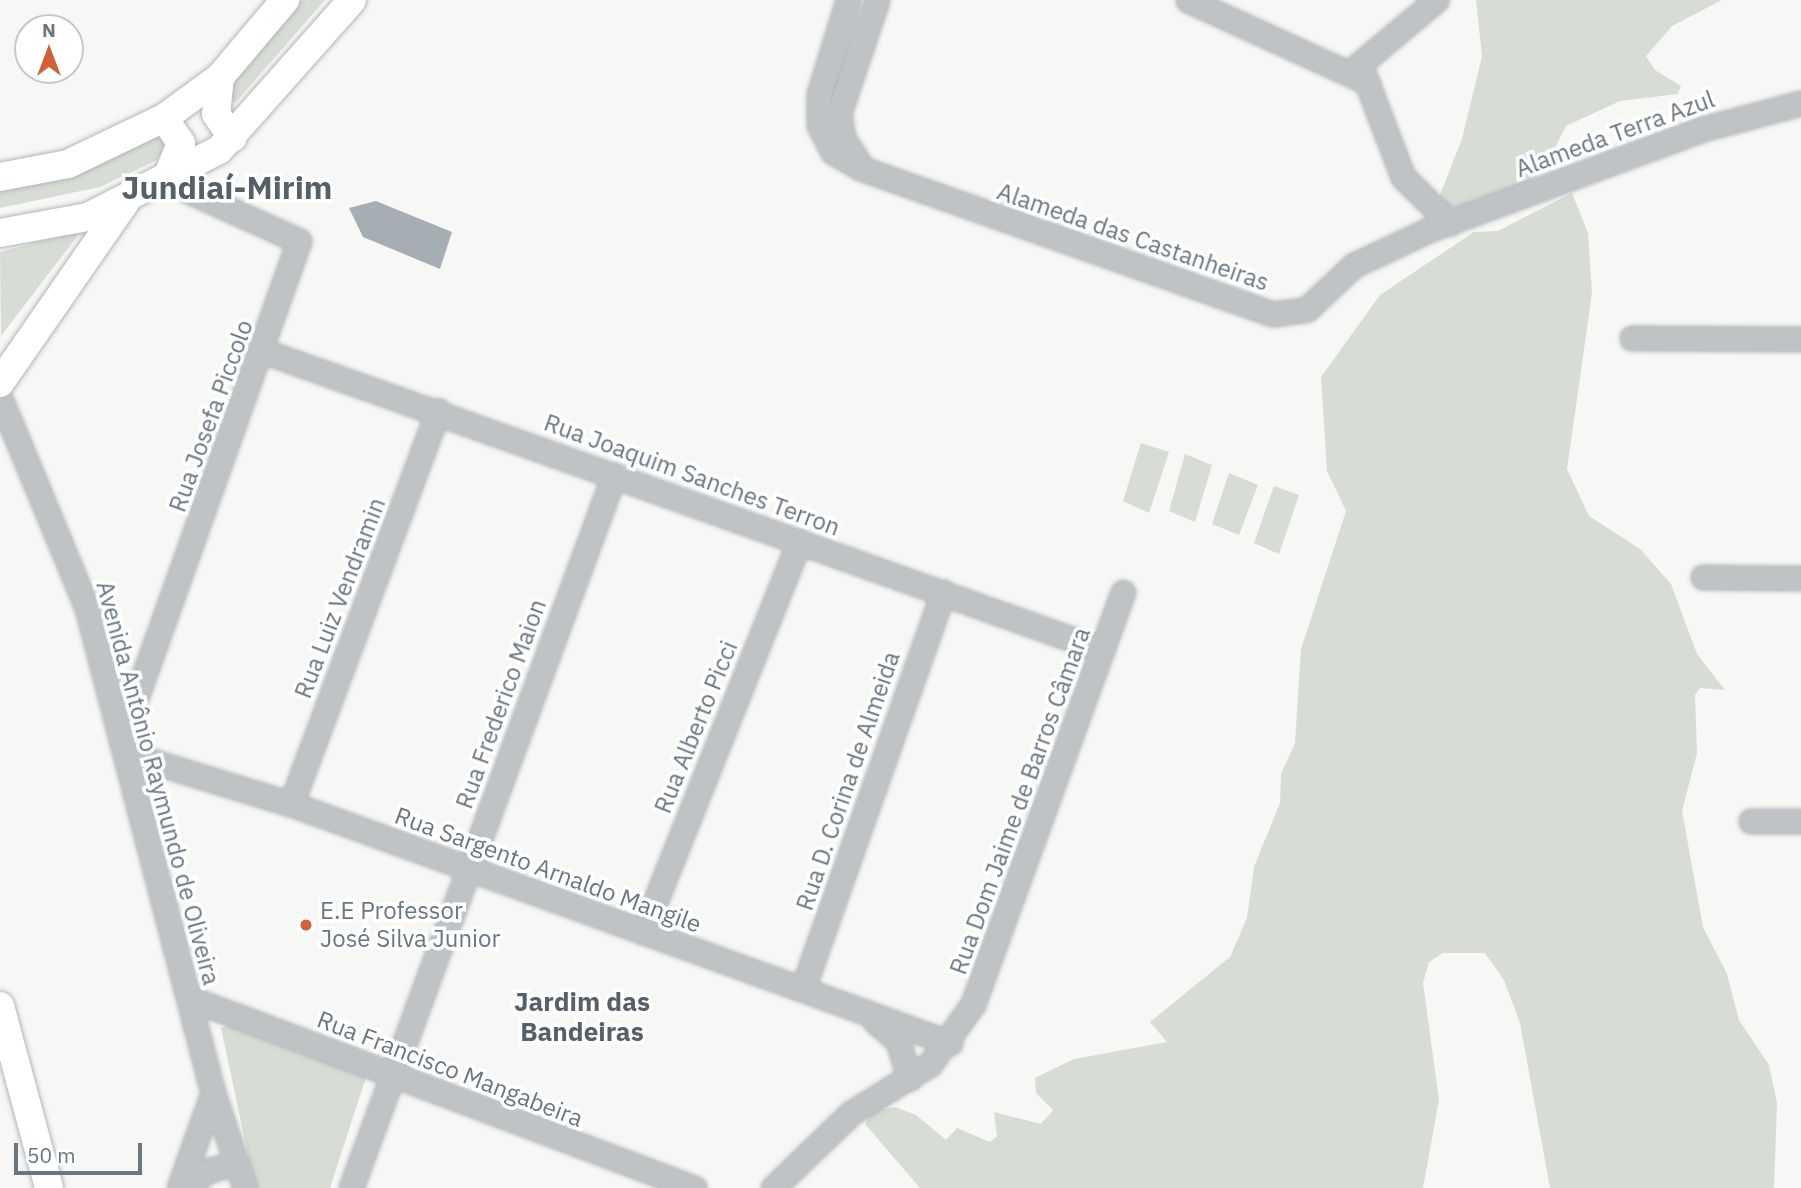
<!DOCTYPE html>
<html>
<head>
<meta charset="utf-8">
<style>
  body { margin:0 }
  #map { position:relative; width:1801px; height:1188px; overflow:hidden; background:#f7f7f5; font-family:"IBM Plex Sans",sans-serif }
  div>[style] { position:absolute }
  .green>* { inset:0; background:#d7dcd4 }
  .building>* { inset:0; background:#a7aeb3 }
  .roads { filter:drop-shadow(0 0 2px #b2b7ba) drop-shadow(0 0 2px #b2b7ba) }
  .minor>* { height:23px; margin:-11.5px; padding:0 11.5px; transform-origin:11.5px; border-radius:11.5px; background:#bfc3c6 }
  .major>* { height:28px; margin:-14px; padding:0 14px; transform-origin:14px; border-radius:14px; background:#fff }
  .dots>* { width:19px; height:19px; translate:-50% -50%; box-sizing:border-box; border:4px solid #fff; border-radius:50% }
  span { translate:-50% -50%; white-space:nowrap; text-align:center; line-height:1.15; -webkit-text-stroke:7px #fff; paint-order:stroke }
  .street-label { font-size:24px; color:#697782 }
  .poi-label { font-size:24px; color:#697782 }
  .left { translate:0 -50%; text-align:left }
  .neighbourhood-label { font-size:26px; color:#566068; font-weight:700 }
  .district-label { font-size:32px; color:#566068; font-weight:700 }
  .north { position:absolute; left:14px; top:14px; width:70px; height:70px; box-sizing:border-box; background:#fff; border:2px solid #c3c9cd; border-radius:50%; rotate:0deg; font-size:19px; font-weight:700; line-height:28px; text-align:center; color:#697782 }
  .north::after { content:''; display:block; margin:auto; width:24px; height:32px; background:#d1613b; clip-path:polygon(50% 0,100% 100%,50% 72%,0 100%) }
  .scale { position:absolute; left:14px; top:1143px; width:128px; height:32px; box-sizing:border-box; border:4px solid #697782; border-top:0; padding-left:9px; font-size:21px; line-height:24px; white-space:nowrap; color:#697782; -webkit-text-stroke:5px #fff; paint-order:stroke }
</style>
</head>
<body>
<div id="map">
  <div class="green">
    <div style="clip-path:polygon(302px 0,325px 0,236px 102px,225px 103px,223px 92px)"></div>
    <div style="clip-path:polygon(1476px 0,1722px 0,1672px 26px,1646px 56px,1655px 70px,1681px 86px,1678px 94px,1620px 101px,1566px 126px,1543px 172px,1492px 205px,1449px 213px,1438px 200px,1462px 139px,1482px 56px)"></div>
    <div style="clip-path:polygon(157px 134px,168px 142px,157px 160px,100px 187px,0 208px,0 185px)"></div>
    <div style="clip-path:polygon(1572px 193px,1588px 233px,1592px 293px,1567px 469px,1589px 516px,1640px 549px,1671px 584px,1697px 654px,1725px 690px,1700px 688px,1695px 695px,1697px 753px,1682px 811px,1703px 927px,1727px 974px,1739px 1020px,1769px 1065px,1777px 1103px,1774px 1188px,1550px 1188px,1520px 1023px,1504px 980px,1485px 953px,1443px 953px,1429px 962px,1423px 983px,1439px 1100px,1423px 1188px,920px 1188px,865px 1124px,873px 1111px,895px 1107px,916px 1115px,946px 1140px,957px 1128px,990px 1142px,997px 1136px,994px 1112px,1041px 1124px,1053px 1110px,1036px 1093px,1035px 1078px,1074px 1059px,1167px 1042px,1150px 1022px,1230px 957px,1247px 918px,1254px 867px,1280px 803px,1281px 774px,1295px 743px,1301px 649px,1346px 511px,1327px 471px,1321px 377px,1380px 295px,1474px 232px,1498px 231px)"></div>
    <div style="clip-path:polygon(82px 230px,1px 336px,0 252px)"></div>
    <div style="clip-path:polygon(1141px 443px,1169px 452px,1149px 513px,1123px 501px)"></div>
    <div style="clip-path:polygon(1185px 454px,1212px 465px,1195px 522px,1169px 511px)"></div>
    <div style="clip-path:polygon(1229px 473px,1258px 485px,1239px 535px,1212px 524px)"></div>
    <div style="clip-path:polygon(1274px 486px,1299px 495px,1279px 554px,1254px 543px)"></div>
    <div style="clip-path:polygon(234px 1023px,368px 1071px,330px 1188px,255px 1188px,221px 1028px)"></div>
  </div>
  <div class="building">
    <div style="clip-path:polygon(376px 201px,452px 232px,440px 269px,363px 237px,349px 208px)"></div>
  </div>
  <div class="roads">
    <div class="minor">
      <div style="left:848px;top:0;width:98px;rotate:107.1deg"></div>
      <div style="left:819px;top:94px;width:31px;rotate:90deg"></div>
      <div style="left:819px;top:125px;width:30px;rotate:63deg"></div>
      <div style="left:833px;top:152px;width:34px;rotate:30deg"></div>
      <div style="left:863px;top:169px;width:435px;rotate:19.5deg"></div>
      <div style="left:1273px;top:314px;width:34px;rotate:-8deg"></div>
      <div style="left:1307px;top:309px;width:64px;rotate:-43.1deg"></div>
      <div style="left:1354px;top:265px;width:85px;rotate:-25.1deg"></div>
      <div style="left:1431px;top:229px;width:290px;rotate:-20.2deg"></div>
      <div style="left:1703px;top:129px;width:101px;rotate:-14.9deg"></div>
      <div style="left:1188px;top:0;width:197px;rotate:24.6deg"></div>
      <div style="left:1361px;top:67px;width:118px;rotate:69.1deg"></div>
      <div style="left:1403px;top:177px;width:66px;rotate:44.4deg"></div>
      <div style="left:1349px;top:73px;width:114px;rotate:-40deg"></div>
      <div style="left:861px;top:166px;width:33px;rotate:-123deg"></div>
      <div style="left:843px;top:138px;width:25px;rotate:-99deg"></div>
      <div style="left:839px;top:113px;width:119px;rotate:-71.4deg"></div>
      <div style="left:1632px;top:338px;width:169px;rotate:0.3deg"></div>
      <div style="left:263px;top:351px;width:891px;rotate:19.61deg"></div>
      <div style="left:0;top:398px;width:227px;rotate:67.5deg"></div>
      <div style="left:87px;top:608px;width:501px;rotate:75.44deg"></div>
      <div style="left:213px;top:1093px;width:100px;rotate:71.4deg"></div>
      <div style="left:1703px;top:577px;width:98px;rotate:0.6deg"></div>
      <div style="left:121px;top:740px;width:530px;rotate:-70.37deg"></div>
      <div style="left:299px;top:241px;width:121px;rotate:-155.6deg"></div>
      <div style="left:189px;top:191px;width:19px;rotate:-129deg"></div>
      <div style="left:125px;top:753px;width:174px;rotate:17.1deg"></div>
      <div style="left:291px;top:804px;width:701px;rotate:19.93deg"></div>
      <div style="left:291px;top:804px;width:420px;rotate:-69.5deg"></div>
      <div style="left:1751px;top:821px;width:50px"></div>
      <div style="left:643px;top:932px;width:421px;rotate:-68.2deg"></div>
      <div style="left:803px;top:988px;width:420px;rotate:-70.5deg"></div>
      <div style="left:189px;top:998px;width:540px;rotate:20.62deg"></div>
      <div style="left:875px;top:1021px;width:30px;rotate:41deg"></div>
      <div style="left:898px;top:1041px;width:39px;rotate:73deg"></div>
      <div style="left:179px;top:1188px;width:101px;rotate:-70.3deg"></div>
      <div style="left:184px;top:1188px;width:32px;rotate:-35deg"></div>
      <div style="left:210px;top:1170px;width:28px;rotate:-15deg"></div>
      <div style="left:351px;top:1188px;width:760px;rotate:-69.75deg"></div>
      <div style="left:773px;top:1188px;width:108px;rotate:-43.9deg"></div>
      <div style="left:851px;top:1113px;width:93px;rotate:-31.8deg"></div>
      <div style="left:930px;top:1064px;width:74px;rotate:-54.4deg"></div>
      <div style="left:973px;top:1004px;width:438px;rotate:-70deg"></div>
    </div>
    <div class="major">
      <div style="left:220px;top:77px;width:37px;rotate:96deg"></div>
      <div style="left:216px;top:114px;width:29px;rotate:55deg"></div>
      <div style="left:164px;top:118px;width:30px;rotate:56deg"></div>
      <div style="left:181px;top:143px;width:43px;rotate:111.8deg"></div>
      <div style="left:0;top:177px;width:69px;rotate:-10.8deg"></div>
      <div style="left:68px;top:164px;width:106px;rotate:-25.6deg"></div>
      <div style="left:164px;top:118px;width:69px;rotate:-36.2deg"></div>
      <div style="left:220px;top:77px;width:101px;rotate:-49.8deg"></div>
      <div style="left:0;top:233px;width:89px;rotate:-10.3deg"></div>
      <div style="left:88px;top:217px;width:147px;rotate:-27.1deg"></div>
      <div style="left:219px;top:150px;width:200px;rotate:-48.4deg"></div>
      <div style="left:0;top:383px;width:221px;rotate:-55.3deg"></div>
      <div style="left:0;top:1006px;width:188px;rotate:74.9deg"></div>
    </div>
  </div>
  <div class="dots">
    <div style="left:306px;top:925px;background:#d1613b"></div>
  </div>
  <div class="street-label">
    <span style="left:1615px;top:134px;rotate:-20deg">Alameda Terra Azul</span>
    <span style="left:1133px;top:237px;rotate:19deg">Alameda das Castanheiras</span>
    <span style="left:211px;top:416px;rotate:-70deg">Rua Josefa Piccolo</span>
    <span style="left:692px;top:475px;rotate:20deg">Rua Joaquim Sanches Terron</span>
    <span style="left:340px;top:598px;rotate:-69deg">Rua Luiz Vendramin</span>
    <span style="left:501px;top:704px;rotate:-70deg">Rua Frederico Maion</span>
    <span style="left:696px;top:727px;rotate:-68deg">Rua Alberto Picci</span>
    <span style="left:848px;top:781px;rotate:-71deg">Rua D. Corina de Almeida</span>
    <span style="left:158px;top:783px;rotate:75deg">Avenida Antônio Raymundo de Oliveira</span>
    <span style="left:1020px;top:801px;rotate:-70deg">Rua Dom Jaime de Barros Câmara</span>
    <span style="left:548px;top:870px;rotate:20deg">Rua Sargento Arnaldo Mangile</span>
    <span style="left:450px;top:1069px;rotate:21deg">Rua Francisco Mangabeira</span>
  </div>
  <div class="poi-label">
    <span class="left" style="left:320px;top:925px">E.E Professor<br>José Silva Junior</span>
  </div>
  <div class="neighbourhood-label">
    <span style="left:582px;top:1017px">Jardim das<br>Bandeiras</span>
  </div>
  <div class="district-label">
    <span style="left:227px;top:187px">Jundiaí-Mirim</span>
  </div>
  <div class="north">N</div>
  <div class="scale">50 m</div>
</div>
</body>
</html>
